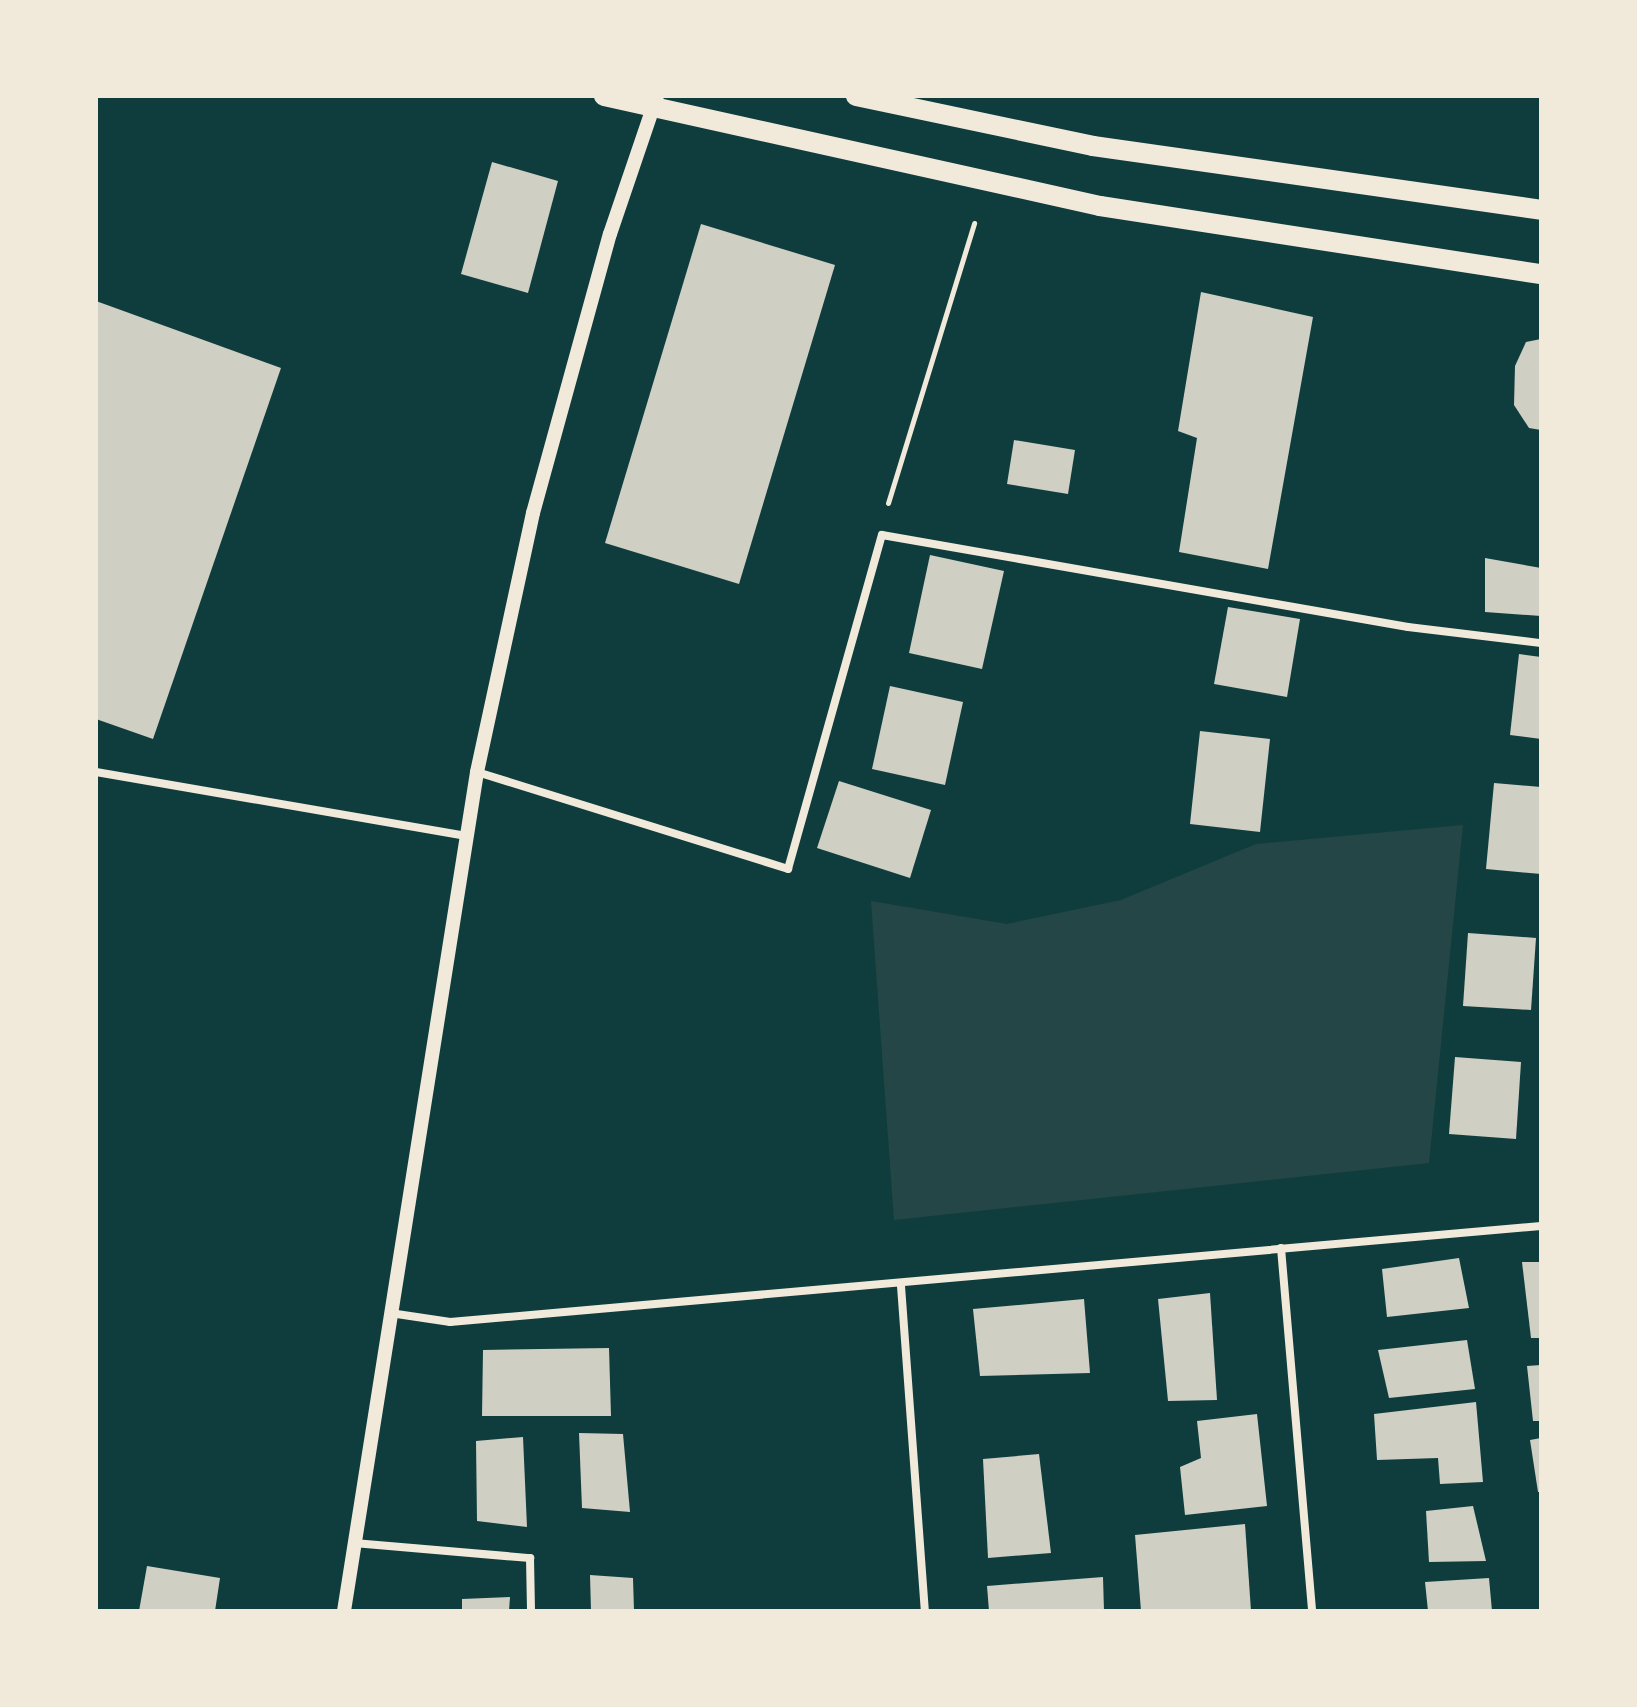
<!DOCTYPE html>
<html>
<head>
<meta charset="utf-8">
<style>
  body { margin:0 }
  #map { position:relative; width:1637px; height:1707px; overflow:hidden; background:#0f3d3e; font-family:Roboto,sans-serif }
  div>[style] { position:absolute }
  .green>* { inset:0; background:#244646 }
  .building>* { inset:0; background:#cfcfc3 }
  .path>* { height:5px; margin:-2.5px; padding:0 2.5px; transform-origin:2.5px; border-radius:2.5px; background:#f1e9da }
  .minor>* { height:8px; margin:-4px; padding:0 4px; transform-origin:4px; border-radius:4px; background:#f1e9da }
  .tertiary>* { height:14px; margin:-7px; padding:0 7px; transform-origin:7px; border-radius:7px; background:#f1e9da }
  .primary>* { height:20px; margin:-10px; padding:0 10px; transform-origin:10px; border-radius:10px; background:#f1e9da }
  span { translate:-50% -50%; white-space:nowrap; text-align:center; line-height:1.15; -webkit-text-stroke:8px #f1e9da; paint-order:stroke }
  .frame { position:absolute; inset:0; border:98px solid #f1e9da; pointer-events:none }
</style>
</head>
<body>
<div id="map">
  <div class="green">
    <div style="clip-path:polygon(1463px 825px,1429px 1163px,894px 1220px,871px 901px,1007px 924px,1121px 900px,1256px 844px)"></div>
  </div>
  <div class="building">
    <div style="clip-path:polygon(492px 162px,558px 181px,528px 293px,461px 274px)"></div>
    <div style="clip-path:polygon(701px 224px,835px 265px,739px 584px,605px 543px)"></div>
    <div style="clip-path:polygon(1201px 292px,1313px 317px,1268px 569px,1179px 552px,1197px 438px,1178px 431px)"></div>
    <div style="clip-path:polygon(96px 301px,281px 368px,153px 739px,96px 719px)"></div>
    <div style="clip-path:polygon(1541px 339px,1541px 430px,1529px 428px,1514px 405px,1515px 366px,1526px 342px)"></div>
    <div style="clip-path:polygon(1014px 440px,1075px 450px,1068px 494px,1007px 484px)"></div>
    <div style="clip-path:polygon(930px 555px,1004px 571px,982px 669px,909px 653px)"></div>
    <div style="clip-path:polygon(1485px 558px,1541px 568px,1541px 616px,1485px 612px)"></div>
    <div style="clip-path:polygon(1228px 607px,1300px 619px,1287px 697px,1214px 684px)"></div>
    <div style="clip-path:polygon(1519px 654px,1541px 657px,1541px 739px,1510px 735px)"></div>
    <div style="clip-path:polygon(890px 686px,963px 702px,945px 785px,872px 769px)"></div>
    <div style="clip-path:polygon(1200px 731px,1270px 739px,1260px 832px,1190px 824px)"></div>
    <div style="clip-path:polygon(839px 781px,931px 810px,910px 878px,817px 848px)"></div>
    <div style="clip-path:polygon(1494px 783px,1541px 787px,1541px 874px,1486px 869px)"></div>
    <div style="clip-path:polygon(1468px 933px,1536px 938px,1531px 1010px,1463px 1006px)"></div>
    <div style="clip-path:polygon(1455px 1057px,1521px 1062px,1516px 1139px,1449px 1134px)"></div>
    <div style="clip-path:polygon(1459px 1258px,1469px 1308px,1387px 1317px,1382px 1269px)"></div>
    <div style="clip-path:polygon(1522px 1262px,1541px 1262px,1541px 1338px,1531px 1338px)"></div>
    <div style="clip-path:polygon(1210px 1293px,1217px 1400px,1168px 1401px,1158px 1299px)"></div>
    <div style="clip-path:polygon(1084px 1299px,1090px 1373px,980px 1376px,973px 1309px)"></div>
    <div style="clip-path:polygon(1467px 1340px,1475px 1389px,1389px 1398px,1378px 1350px)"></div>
    <div style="clip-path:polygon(609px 1348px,611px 1416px,482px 1416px,483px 1350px)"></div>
    <div style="clip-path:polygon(1541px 1365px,1541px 1421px,1533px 1421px,1527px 1366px)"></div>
    <div style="clip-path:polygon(1476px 1402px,1483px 1482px,1440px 1484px,1438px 1458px,1377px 1460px,1374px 1414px)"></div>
    <div style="clip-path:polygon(1257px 1414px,1267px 1506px,1185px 1515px,1180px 1467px,1201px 1458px,1197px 1421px)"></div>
    <div style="clip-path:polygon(579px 1433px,623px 1434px,630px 1512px,582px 1508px)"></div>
    <div style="clip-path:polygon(523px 1437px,527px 1527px,477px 1521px,476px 1441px)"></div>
    <div style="clip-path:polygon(1541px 1438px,1541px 1492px,1538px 1492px,1530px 1440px)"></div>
    <div style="clip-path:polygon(1039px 1454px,1051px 1553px,988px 1558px,983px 1459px)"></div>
    <div style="clip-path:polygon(1473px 1506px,1486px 1561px,1429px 1562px,1426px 1511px)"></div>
    <div style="clip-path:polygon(1245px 1524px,1251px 1611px,1141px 1611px,1135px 1535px)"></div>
    <div style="clip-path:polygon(147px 1566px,220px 1578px,215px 1611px,139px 1611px)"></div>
    <div style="clip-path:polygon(590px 1575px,633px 1578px,634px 1611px,591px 1611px)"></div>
    <div style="clip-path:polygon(1103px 1577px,1104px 1611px,989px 1611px,987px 1586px)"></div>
    <div style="clip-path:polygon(1489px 1578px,1492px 1611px,1428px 1611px,1425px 1582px)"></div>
    <div style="clip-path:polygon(510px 1597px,509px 1611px,462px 1611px,462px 1599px)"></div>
  </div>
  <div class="path">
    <div style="left:888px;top:503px;width:293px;rotate:-72.9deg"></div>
  </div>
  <div class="minor">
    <div style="left:96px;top:772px;width:376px;rotate:9.8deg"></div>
    <div style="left:477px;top:772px;width:326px;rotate:17.3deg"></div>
    <div style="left:788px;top:869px;width:347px;rotate:-74.3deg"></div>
    <div style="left:882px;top:535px;width:534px;rotate:9.92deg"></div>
    <div style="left:1408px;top:627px;width:134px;rotate:6.9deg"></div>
    <div style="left:1281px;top:1248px;width:364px;rotate:85.1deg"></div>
    <div style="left:901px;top:1286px;width:326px;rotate:85.8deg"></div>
    <div style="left:390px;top:1313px;width:61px;rotate:8.5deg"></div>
    <div style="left:450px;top:1322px;width:1095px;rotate:-5.03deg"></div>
    <div style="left:354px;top:1543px;width:177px;rotate:4.9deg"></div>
    <div style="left:530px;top:1558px;width:53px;rotate:88.9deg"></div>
  </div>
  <div class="tertiary">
    <div style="left:344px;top:1611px;width:849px;rotate:-80.99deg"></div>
    <div style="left:477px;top:772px;width:265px;rotate:-77.8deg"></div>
    <div style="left:533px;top:513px;width:289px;rotate:-74.6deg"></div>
    <div style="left:610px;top:234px;width:146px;rotate:-71.2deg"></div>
  </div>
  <div class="primary">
    <div style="left:604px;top:96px;width:508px;rotate:12.5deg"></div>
    <div style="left:1100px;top:206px;width:446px;rotate:8.8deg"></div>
    <div style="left:856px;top:96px;width:242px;rotate:11.9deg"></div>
    <div style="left:1093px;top:146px;width:453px;rotate:8.1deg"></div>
  </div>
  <div class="frame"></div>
</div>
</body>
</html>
